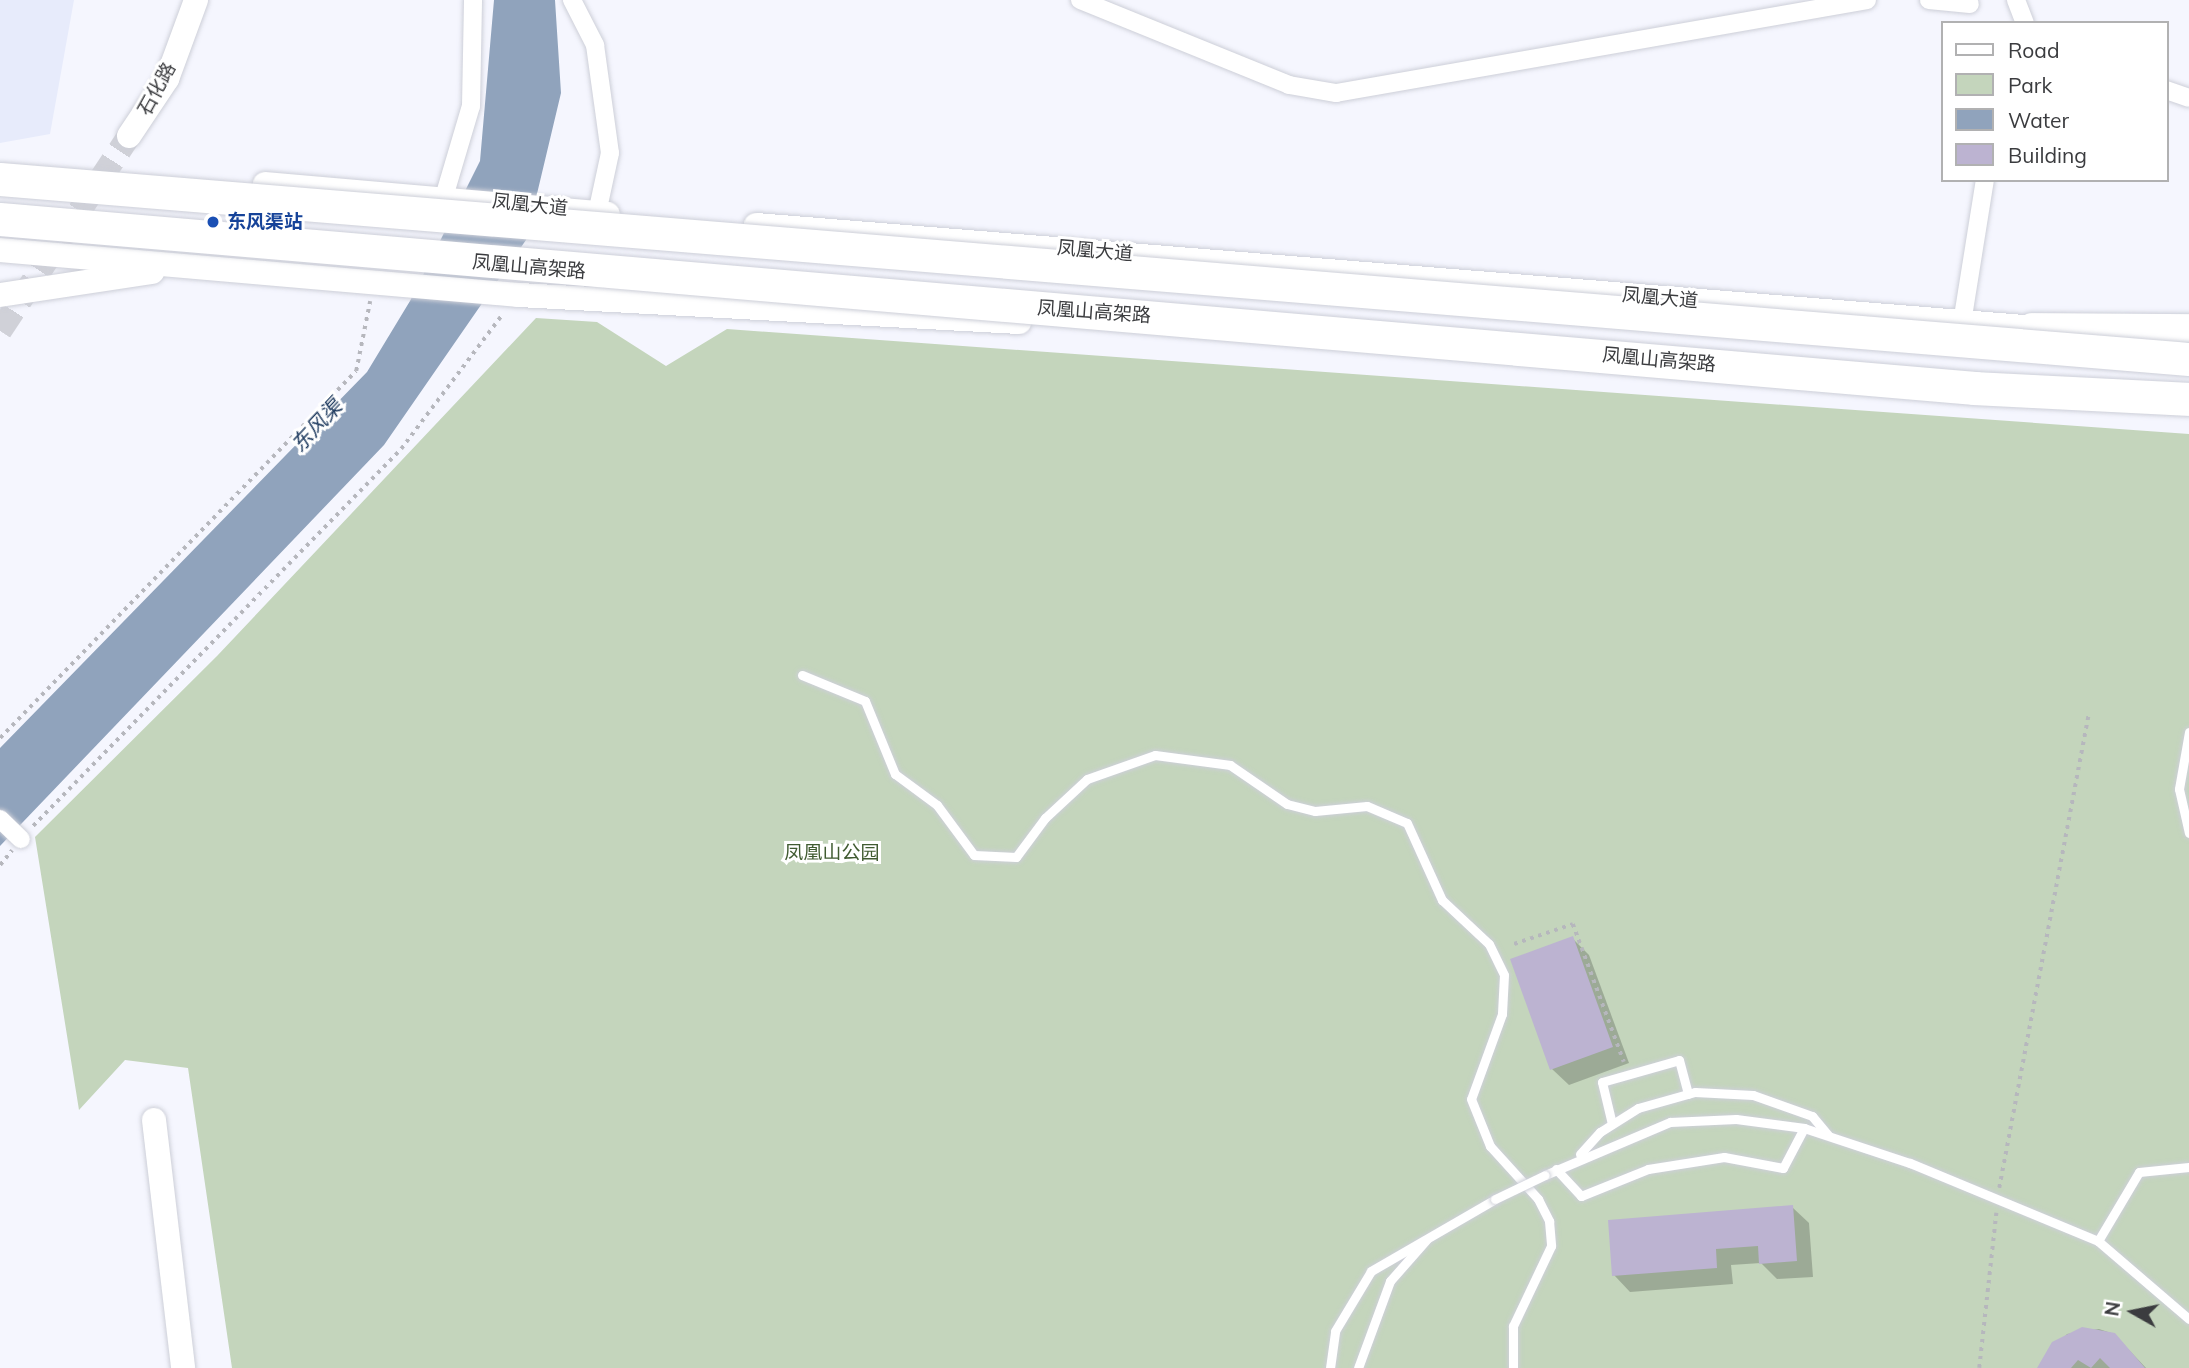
<!DOCTYPE html>
<html>
<head>
<meta charset="utf-8">
<style>
  body { margin:0 }
  #map { position:relative; width:2189px; height:1368px; overflow:hidden; background:#f5f6fe; font-family:Mulish,"Noto Sans SC",sans-serif }
  div>[style] { position:absolute }
  .built>* { inset:0; background:#e7ebfb }
  .green>* { inset:0; background:#c4d5bc }
  .water>* { inset:0; background:#90a3bc }
  .shadow>* { inset:0; background:#0003 }
  .building>* { inset:0; background:#bcb3d1 }
  .secondary-tunnel>* { height:24px; margin-top:-12px; transform-origin:0; background:repeating-linear-gradient(90deg,#d0d1d8 0 24px,transparent 0 36px) }
  .path>* { height:3.5px; margin-top:-1.75px; transform-origin:0; background:repeating-linear-gradient(90deg,#b6b7bd 0 3.5px,transparent 0 8.5px) }
  .roads { filter:drop-shadow(0 0 2px #cdcfd8) drop-shadow(0 0 2px #cdcfd8) }
  .lane>* { height:9px; margin:-4.5px; padding:0 4.5px; transform-origin:4.5px; border-radius:4.5px; background:#fff }
  .street>* { height:18px; margin:-9px; padding:0 9px; transform-origin:9px; border-radius:9px; background:#fff }
  .secondary>* { height:24px; margin:-12px; padding:0 12px; transform-origin:12px; border-radius:12px; background:#fff }
  .primary>* { height:28px; margin:-14px; padding:0 14px; transform-origin:14px; border-radius:14px; background:#fff }
  .bridges { filter:drop-shadow(0 0 2px #cdcfd8) drop-shadow(0 0 2px #cdcfd8) }
  .lane-bridge>* { height:9px; margin:-4.5px; padding:0 4.5px; transform-origin:4.5px; border-radius:4.5px; background:#fff }
  .highway-bridge>* { height:33px; margin:-16.5px; padding:0 16.5px; transform-origin:16.5px; border-radius:16.5px; background:#fff }
  .dots>* { width:19px; height:19px; translate:-50% -50%; box-sizing:border-box; border:4px solid #fff; border-radius:50% }
  span { translate:-50% -50%; white-space:nowrap; text-align:center; line-height:1.15; -webkit-text-stroke:6px #fff; paint-order:stroke }
  .street-label { font-size:19px; color:#3b3c3f }
  .transit-label { font-size:19px; color:#164399; font-weight:700 }
  .left { translate:0 -50%; text-align:left }
  .park-label { font-size:19px; color:#405b31 }
  .water-label { font-size:21px; color:#203c60; font-style:italic }
  .legend { position:absolute; left:1941px; top:21px; width:228px; height:161px; box-sizing:border-box; background:#fff; border:2px solid #b1b1b2; margin:0; padding:9px 12px; list-style:none; font-size:21px; color:#3b3c3f }
  .legend li { display:flex; align-items:center; gap:14px; height:35px }
  .legend b { width:35px; border:2px solid #b1b1b2 }
  .north { position:absolute; left:2098px; top:1277px; width:70px; height:70px; -webkit-text-stroke:5px #fff; paint-order:stroke; rotate:279deg; font-size:19px; font-weight:700; line-height:28px; text-align:center; color:#3b3c3f }
  .north::after { content:''; display:block; margin:auto; width:24px; height:32px; background:#3b3c3f; clip-path:polygon(50% 0,100% 100%,50% 72%,0 100%) }
</style>
</head>
<body>
<div id="map">
  <div class="built">
    <div style="clip-path:polygon(0 0,74px 0,50px 134px,0 143px)"></div>
  </div>
  <div class="green">
    <div style="clip-path:polygon(536px 318px,597px 322px,666px 366px,727px 329px,2189px 434px,2189px 1368px,232px 1368px,188px 1068px,125px 1060px,79px 1110px,35px 837px,217px 656px)"></div>
  </div>
  <div class="water">
    <div style="clip-path:polygon(494px 0,555px 0,561px 93px,526px 240px,384px 445px,0 846px,0 748px,367px 372px,410px 301px,480px 161px)"></div>
  </div>
  <div class="shadow">
    <div style="clip-path:polygon(1572px 938px,1589px 955px,1629px 1063px,1569px 1085px,1552px 1069px)"></div>
    <div style="clip-path:polygon(1792px 1207px,1809px 1223px,1813px 1277px,1777px 1279px,1761px 1263px,1731px 1265px,1733px 1284px,1630px 1292px,1614px 1275px)"></div>
    <div style="clip-path:polygon(2099px 1329px,2114px 1334px,2146px 1368px,2039px 1368px,2067px 1334px)"></div>
  </div>
  <div class="building">
    <div style="clip-path:polygon(1573px 936px,1613px 1047px,1550px 1070px,1510px 959px)"></div>
    <div style="clip-path:polygon(1793px 1205px,1797px 1261px,1759px 1264px,1758px 1246px,1716px 1249px,1717px 1268px,1612px 1276px,1608px 1220px)"></div>
    <div style="clip-path:polygon(2082px 1327px,2115px 1333px,2145px 1368px,2110px 1368px,2100px 1358px,2091px 1368px,2078px 1360px,2071px 1368px,2037px 1368px,2052px 1342px)"></div>
  </div>
  <div class="secondary-tunnel">
    <div style="left:0;top:331px;width:234px;rotate:-56.5deg"></div>
  </div>
  <div class="path">
    <div style="left:0;top:738px;width:511px;rotate:-45.87deg"></div>
    <div style="left:356px;top:371px;width:71px;rotate:-78.7deg"></div>
    <div style="left:33px;top:826px;width:527px;rotate:-45.69deg"></div>
    <div style="left:401px;top:449px;width:168px;rotate:-53deg"></div>
    <div style="left:0;top:865px;width:19px;rotate:-51deg"></div>
    <div style="left:1514px;top:944px;width:62px;rotate:-18.7deg"></div>
    <div style="left:1573px;top:924px;width:147px;rotate:69.7deg"></div>
    <div style="left:1999px;top:1188px;width:480px;rotate:-79.3deg"></div>
    <div style="left:1979px;top:1368px;width:156px;rotate:-83.7deg"></div>
  </div>
  <div class="roads">
    <div class="lane">
      <div style="left:802px;top:675px;width:68px;rotate:22.4deg"></div>
      <div style="left:865px;top:701px;width:79px;rotate:67.7deg"></div>
      <div style="left:895px;top:774px;width:52px;rotate:36.4deg"></div>
      <div style="left:937px;top:805px;width:62px;rotate:53.5deg"></div>
      <div style="left:974px;top:855px;width:42px;rotate:2.7deg"></div>
      <div style="left:1016px;top:857px;width:49px;rotate:-53.4deg"></div>
      <div style="left:1045px;top:818px;width:57px;rotate:-42.9deg"></div>
      <div style="left:1087px;top:779px;width:72px;rotate:-19.4deg"></div>
      <div style="left:1155px;top:755px;width:76px;rotate:7.6deg"></div>
      <div style="left:1230px;top:765px;width:69px;rotate:34.4deg"></div>
      <div style="left:1287px;top:804px;width:29px;rotate:14deg"></div>
      <div style="left:1315px;top:811px;width:52px;rotate:-5.5deg"></div>
      <div style="left:1367px;top:806px;width:43px;rotate:23deg"></div>
      <div style="left:1407px;top:823px;width:85px;rotate:65.6deg"></div>
      <div style="left:1442px;top:900px;width:64px;rotate:43.1deg"></div>
      <div style="left:1489px;top:944px;width:34px;rotate:64deg"></div>
      <div style="left:1504px;top:975px;width:39px;rotate:93deg"></div>
      <div style="left:1502px;top:1014px;width:90px;rotate:110deg"></div>
      <div style="left:1471px;top:1099px;width:51px;rotate:68deg"></div>
      <div style="left:1490px;top:1146px;width:72px;rotate:47.8deg"></div>
      <div style="left:1538px;top:1199px;width:25px;rotate:63deg"></div>
      <div style="left:1549px;top:1221px;width:25px;rotate:85deg"></div>
      <div style="left:1551px;top:1246px;width:89px;rotate:115.4deg"></div>
      <div style="left:1513px;top:1326px;width:42px;rotate:90deg"></div>
      <div style="left:2189px;top:732px;width:58px;rotate:100deg"></div>
      <div style="left:2179px;top:789px;width:45px;rotate:77.2deg"></div>
      <div style="left:1612px;top:1124px;width:43px;rotate:-103.4deg"></div>
      <div style="left:1602px;top:1082px;width:80px;rotate:-15.9deg"></div>
      <div style="left:1679px;top:1060px;width:35px;rotate:75deg"></div>
      <div style="left:1580px;top:1154px;width:30px;rotate:-48deg"></div>
      <div style="left:1600px;top:1132px;width:45px;rotate:-32.3deg"></div>
      <div style="left:1638px;top:1108px;width:59px;rotate:-15.7deg"></div>
      <div style="left:1695px;top:1092px;width:58px;rotate:3deg"></div>
      <div style="left:1753px;top:1095px;width:63px;rotate:19.6deg"></div>
      <div style="left:1812px;top:1116px;width:25px;rotate:50deg"></div>
      <div style="left:1556px;top:1169px;width:37px;rotate:47deg"></div>
      <div style="left:1581px;top:1196px;width:72px;rotate:-21.9deg"></div>
      <div style="left:1648px;top:1169px;width:77px;rotate:-9deg"></div>
      <div style="left:1724px;top:1157px;width:60px;rotate:10.6deg"></div>
      <div style="left:1783px;top:1168px;width:45px;rotate:-62.3deg"></div>
      <div style="left:1545px;top:1175px;width:136px;rotate:-23deg"></div>
      <div style="left:1670px;top:1122px;width:66px;rotate:-2.6deg"></div>
      <div style="left:1736px;top:1119px;width:69px;rotate:7.5deg"></div>
      <div style="left:1804px;top:1128px;width:112px;rotate:18.3deg"></div>
      <div style="left:1910px;top:1163px;width:204px;rotate:22.5deg"></div>
      <div style="left:2098px;top:1241px;width:120px;rotate:40.6deg"></div>
      <div style="left:2098px;top:1241px;width:80px;rotate:-59.3deg"></div>
      <div style="left:2139px;top:1172px;width:50px;rotate:-5.7deg"></div>
      <div style="left:1330px;top:1368px;width:37px;rotate:-82deg"></div>
      <div style="left:1335px;top:1331px;width:70px;rotate:-59deg"></div>
      <div style="left:1371px;top:1271px;width:143px;rotate:-30.1deg"></div>
      <div style="left:1358px;top:1368px;width:93px;rotate:-69.8deg"></div>
      <div style="left:1390px;top:1281px;width:55px;rotate:-48.7deg"></div>
    </div>
    <div class="street">
      <div style="left:572px;top:0;width:51px;rotate:62.9deg"></div>
      <div style="left:595px;top:45px;width:109px;rotate:82.1deg"></div>
      <div style="left:610px;top:153px;width:61px;rotate:102.2deg"></div>
      <div style="left:1080px;top:0;width:226px;rotate:22.1deg"></div>
      <div style="left:1289px;top:85px;width:48px;rotate:9.7deg"></div>
      <div style="left:1336px;top:93px;width:539px;rotate:-9.93deg"></div>
      <div style="left:1929px;top:0;width:41px;rotate:5.6deg"></div>
      <div style="left:2016px;top:0;width:25px;rotate:69deg"></div>
      <div style="left:2166px;top:90px;width:24px;rotate:19deg"></div>
      <div style="left:444px;top:197px;width:95px;rotate:-73.5deg"></div>
      <div style="left:471px;top:106px;width:106px;rotate:-88.9deg"></div>
      <div style="left:1962px;top:323px;width:145px;rotate:-80.9deg"></div>
      <div style="left:0;top:819px;width:29px;rotate:44deg"></div>
    </div>
    <div class="secondary">
      <div style="left:129px;top:136px;width:69px;rotate:-56.3deg"></div>
      <div style="left:167px;top:79px;width:84px;rotate:-69.8deg"></div>
      <div style="left:265px;top:184px;width:344px;rotate:5deg"></div>
      <div style="left:756px;top:225px;width:1297px;rotate:4.6deg"></div>
      <div style="left:0;top:250px;width:521px;rotate:4.96deg"></div>
      <div style="left:519px;top:295px;width:501px;rotate:3.09deg"></div>
      <div style="left:0;top:295px;width:154px;rotate:-8.6deg"></div>
      <div style="left:154px;top:1120px;width:250px;rotate:83.3deg"></div>
    </div>
    <div class="primary">
      <div style="left:2032px;top:327px;width:157px;rotate:0.4deg"></div>
    </div>
  </div>
  <div class="bridges">
    <div class="lane-bridge">
      <div style="left:1495px;top:1199px;width:55px;rotate:-25.6deg"></div>
    </div>
    <div class="highway-bridge">
      <div style="left:0;top:179px;width:2196px;rotate:4.7deg"></div>
      <div style="left:0;top:219px;width:1982px;rotate:4.89deg"></div>
      <div style="left:1975px;top:388px;width:214px;rotate:2.9deg"></div>
    </div>
  </div>
  <div class="dots">
    <div style="left:213px;top:222px;background:#1a4fb4"></div>
  </div>
  <div class="street-label">
    <span style="left:157px;top:89px;rotate:-61deg">石化路</span>
    <span style="left:530px;top:205px;rotate:6deg">凤凰大道</span>
    <span style="left:1095px;top:251px;rotate:5deg">凤凰大道</span>
    <span style="left:529px;top:267px;rotate:5deg">凤凰山高架路</span>
    <span style="left:1660px;top:298px;rotate:5deg">凤凰大道</span>
    <span style="left:1094px;top:312px;rotate:4deg">凤凰山高架路</span>
    <span style="left:1659px;top:360px;rotate:5deg">凤凰山高架路</span>
  </div>
  <div class="transit-label">
    <span class="left" style="left:227px;top:222px">东风渠站</span>
  </div>
  <div class="park-label">
    <span style="left:832px;top:853px">凤凰山公园</span>
  </div>
  <div class="water-label">
    <span style="left:316px;top:425px;rotate:-47deg">东风渠</span>
  </div>
  <ul class="legend">
  <li><b style="height:9px;background:#fff"></b>Road</li>
  <li><b style="height:19px;background:#c4d5bc"></b>Park</li>
  <li><b style="height:19px;background:#90a3bc"></b>Water</li>
  <li><b style="height:19px;background:#bcb3d1"></b>Building</li>
  </ul>
  <div class="north">N</div>
</div>
</body>
</html>
